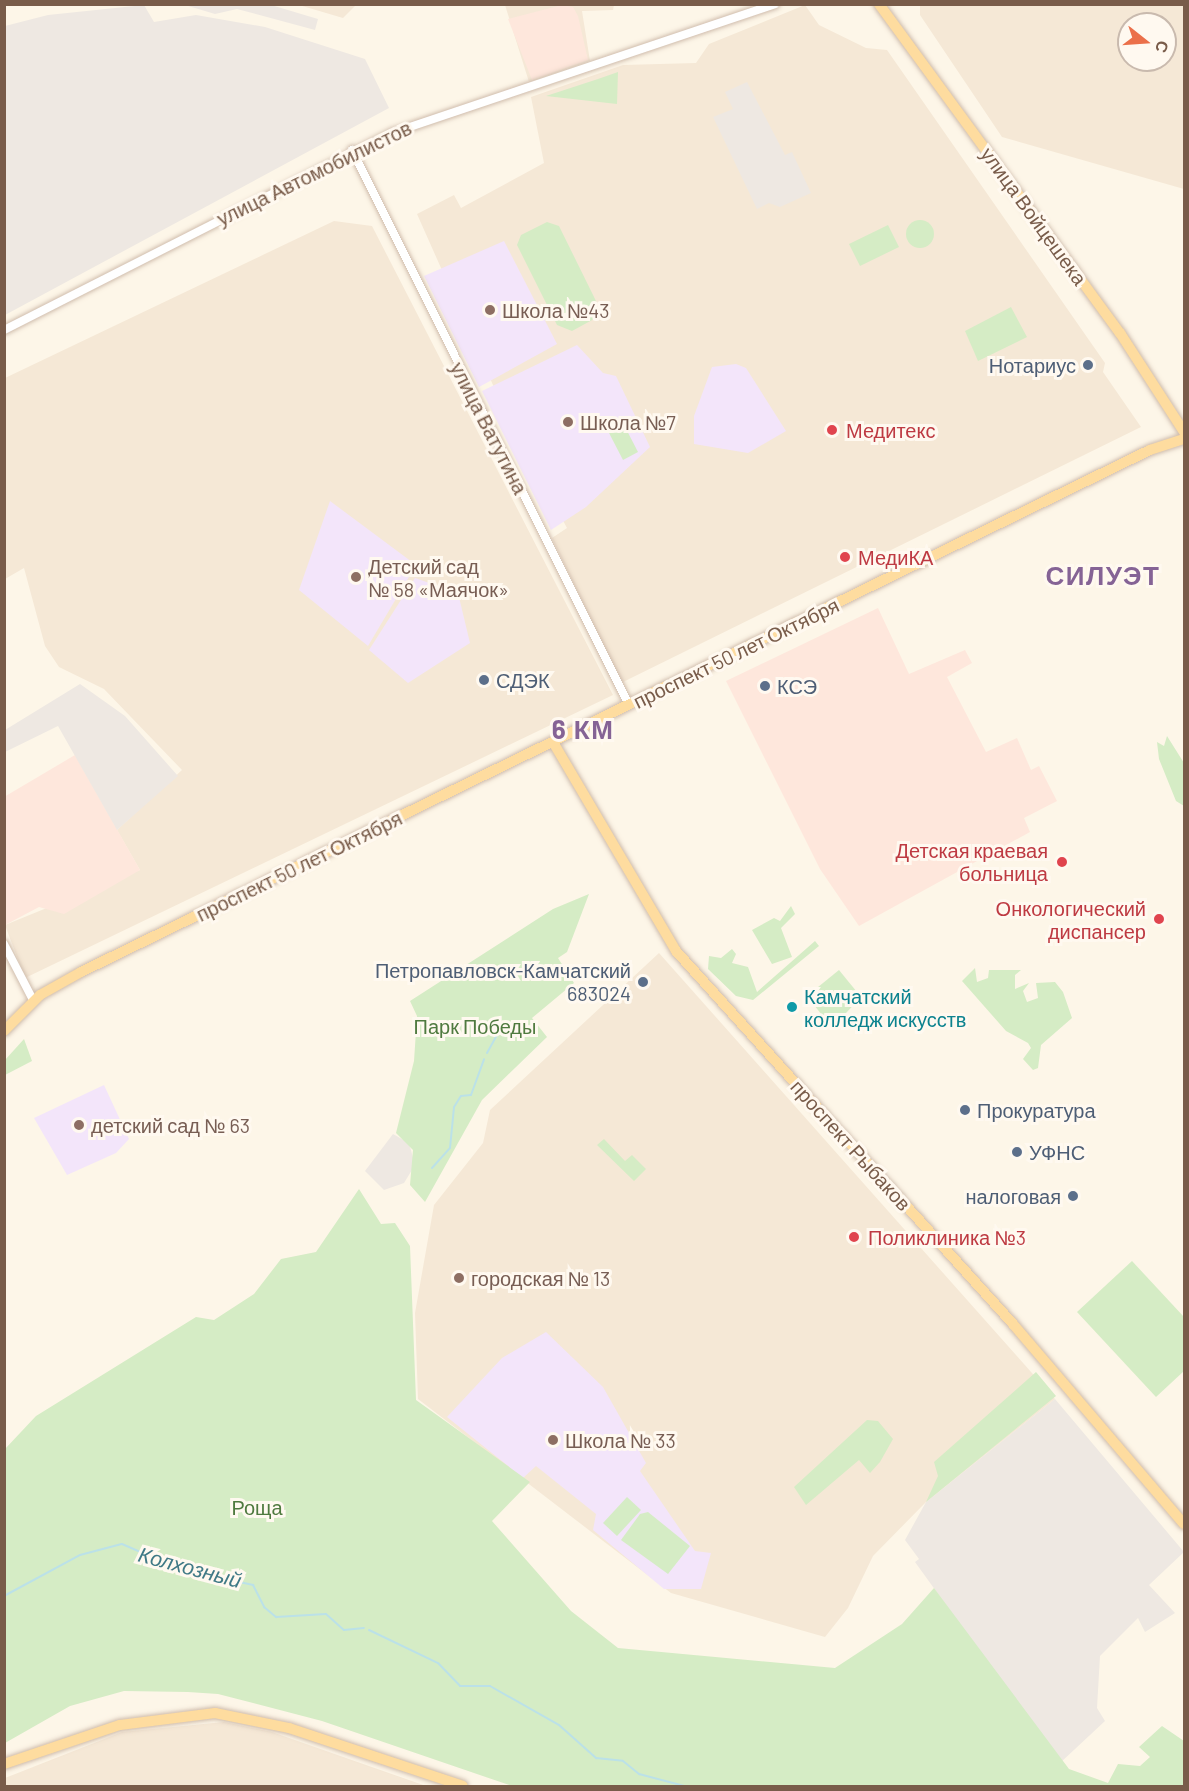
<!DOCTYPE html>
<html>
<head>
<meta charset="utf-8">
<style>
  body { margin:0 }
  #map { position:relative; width:1189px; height:1791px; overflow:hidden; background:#fdf6e8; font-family:Barlow,sans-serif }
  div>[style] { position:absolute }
  .residential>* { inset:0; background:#f5e8d6 }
  .commercial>* { inset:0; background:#fee7dc }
  .industrial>* { inset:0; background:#eee8e2 }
  .education>* { inset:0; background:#f3e5fa }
  .green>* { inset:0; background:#d5ecc5 }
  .round { border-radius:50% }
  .stream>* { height:2px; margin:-1px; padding:0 1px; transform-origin:1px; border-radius:1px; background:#bbe1e8 }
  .roads { filter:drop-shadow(0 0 2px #d0bdad) drop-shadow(0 0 2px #d0bdad) }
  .minor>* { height:8px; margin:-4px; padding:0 4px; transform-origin:4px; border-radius:4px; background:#fff }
  .major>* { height:10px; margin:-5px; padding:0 5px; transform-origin:5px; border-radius:5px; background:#fedc9f }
  .dots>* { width:16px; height:16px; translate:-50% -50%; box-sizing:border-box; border:3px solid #fff9f0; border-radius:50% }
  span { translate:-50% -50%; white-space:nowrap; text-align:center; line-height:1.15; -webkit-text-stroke:6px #fff9f0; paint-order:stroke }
  .street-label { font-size:20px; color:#795c4a }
  .education-label { font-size:20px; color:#785e54 }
  .left { translate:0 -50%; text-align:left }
  .service-label { font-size:20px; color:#4e5e75 }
  .right { translate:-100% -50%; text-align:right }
  .health-label { font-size:20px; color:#be3a42 }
  .culture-label { font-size:20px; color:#0d838f }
  .park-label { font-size:20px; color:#4f7a3f }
  .water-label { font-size:21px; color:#3f7986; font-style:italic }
  .district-label { font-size:26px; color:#856395; font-weight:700; letter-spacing:1.5px }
  .frame { position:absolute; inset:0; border:6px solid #795c4a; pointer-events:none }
  .north { position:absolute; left:1117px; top:12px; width:60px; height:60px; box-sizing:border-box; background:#fff9f0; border:2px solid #c9baae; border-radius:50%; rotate:107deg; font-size:16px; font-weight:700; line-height:24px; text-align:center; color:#795c4a }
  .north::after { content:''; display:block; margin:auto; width:21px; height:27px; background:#eb704a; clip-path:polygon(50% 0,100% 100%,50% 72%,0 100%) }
</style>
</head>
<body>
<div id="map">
  <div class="residential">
    <div style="clip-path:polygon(299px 5px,356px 5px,343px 18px)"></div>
    <div style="clip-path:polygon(505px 5px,614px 5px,613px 10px,582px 11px,590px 61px,529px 82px)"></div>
    <div style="clip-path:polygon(805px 5px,819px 25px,866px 48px,887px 50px,1105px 363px,1103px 372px,1141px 427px,621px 683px,552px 538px,567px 528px,509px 421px,417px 214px,454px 195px,461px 208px,544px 163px,531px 97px,623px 65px,696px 63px,709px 44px)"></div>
    <div style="clip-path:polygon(evenodd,920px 5px,1184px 5px,1184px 189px,1002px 137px,920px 15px,920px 5px,1129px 24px,1165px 24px,1165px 60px,1129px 60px,1129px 24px)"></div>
    <div style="clip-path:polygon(334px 221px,372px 226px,613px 695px,25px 978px,5px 925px,140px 870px,117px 830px,182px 770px,104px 689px,59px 667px,45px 646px,24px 568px,5px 579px,5px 378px)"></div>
    <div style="clip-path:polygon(659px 953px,1055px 1399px,926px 1502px,873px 1556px,848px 1608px,825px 1637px,671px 1593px,418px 1399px,415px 1313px,434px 1205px,483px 1143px,490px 1110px)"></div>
    <div style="clip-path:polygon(224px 1722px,272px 1732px,426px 1786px,5px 1786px,5px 1778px,122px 1732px)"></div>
  </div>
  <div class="commercial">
    <div style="clip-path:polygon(562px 5px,573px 7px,578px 16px,588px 60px,532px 80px,508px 19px)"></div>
    <div style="clip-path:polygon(878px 608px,909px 674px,965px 650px,972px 663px,947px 677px,986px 752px,1017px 738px,1031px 770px,1039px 766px,1057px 801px,1024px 818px,1030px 832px,859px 926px,820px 869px,726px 681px)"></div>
    <div style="clip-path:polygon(75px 755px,140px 870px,64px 914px,39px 907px,5px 925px,4px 797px)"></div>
  </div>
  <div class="industrial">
    <div style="clip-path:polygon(144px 5px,154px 22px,196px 15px,265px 27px,365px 59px,389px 108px,5px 315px,5px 26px,48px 15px)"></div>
    <div style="clip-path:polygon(185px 5px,271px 5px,318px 19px,315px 30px,237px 9px,215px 14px)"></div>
    <div style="clip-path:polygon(747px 82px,785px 155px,792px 152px,811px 193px,780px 207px,769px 203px,757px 209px,713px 117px,733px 109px,725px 92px)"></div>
    <div style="clip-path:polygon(80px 684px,125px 716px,178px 776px,117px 830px,58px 726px,5px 752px,5px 730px)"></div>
    <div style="clip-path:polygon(393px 1134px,409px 1143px,415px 1165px,404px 1183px,384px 1190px,365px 1171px)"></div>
    <div style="clip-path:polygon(1055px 1399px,1184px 1552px,1149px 1585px,1175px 1613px,1145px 1632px,1138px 1618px,1100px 1656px,1097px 1708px,1105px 1721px,1060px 1763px,915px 1562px,919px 1559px,905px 1540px,926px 1502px)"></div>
  </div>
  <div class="education">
    <div style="clip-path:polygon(504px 241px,557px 344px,479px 387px,424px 276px)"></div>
    <div style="clip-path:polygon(577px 345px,603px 373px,616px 376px,650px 447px,586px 507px,551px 530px,482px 391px)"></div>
    <div style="clip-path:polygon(736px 364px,746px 368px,786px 431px,748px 453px,694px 444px,694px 416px,712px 367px)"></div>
    <div style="clip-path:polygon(330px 501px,416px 565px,368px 646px,299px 590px)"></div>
    <div style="clip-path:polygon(415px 578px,458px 593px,470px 643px,408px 683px,369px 650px)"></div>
    <div style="clip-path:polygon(104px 1085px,129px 1139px,116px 1153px,67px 1175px,34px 1118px)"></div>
    <div style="clip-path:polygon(546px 1332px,603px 1387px,646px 1463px,640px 1471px,695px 1551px,711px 1553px,701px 1589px,664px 1589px,593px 1530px,596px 1514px,536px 1466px,523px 1478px,447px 1417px,502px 1358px)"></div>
  </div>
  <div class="green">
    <div style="clip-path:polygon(618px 72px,617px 104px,546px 96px,598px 79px)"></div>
    <div class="round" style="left:906px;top:220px;width:28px;height:28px"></div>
    <div style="clip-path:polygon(547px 222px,559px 226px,597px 303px,594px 319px,572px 331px,557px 325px,517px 245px,521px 235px)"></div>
    <div style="clip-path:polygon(888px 225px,899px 247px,860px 266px,849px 244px)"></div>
    <div style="clip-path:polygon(1011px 307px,1027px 337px,978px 361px,965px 331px)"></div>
    <div style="clip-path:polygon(623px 423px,638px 452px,623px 460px,608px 431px)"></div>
    <div style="clip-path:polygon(1167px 736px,1184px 763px,1184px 806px,1176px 801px,1159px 759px,1157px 742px,1164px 746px)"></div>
    <div style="clip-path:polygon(589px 894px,567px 952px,558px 958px,574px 983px,532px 1018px,547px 1037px,482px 1100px,425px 1202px,410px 1185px,413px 1150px,396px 1133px,414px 1061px,417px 1016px,410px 1001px,553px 909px)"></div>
    <div style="clip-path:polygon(791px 906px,795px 914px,781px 928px,792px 957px,772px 964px,752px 930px,774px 918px,780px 921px)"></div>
    <div style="clip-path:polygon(815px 941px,819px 946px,753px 1000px,736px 996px,708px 969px,709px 956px,721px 958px,732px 949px,736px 954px,732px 963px,748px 967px,757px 992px)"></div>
    <div style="clip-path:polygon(975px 968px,977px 982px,988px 978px,989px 970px,1021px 970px,1015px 975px,1015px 989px,1029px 983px,1023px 991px,1027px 1002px,1038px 998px,1036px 983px,1055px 982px,1063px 992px,1072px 1018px,1041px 1045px,1038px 1068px,1033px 1070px,1023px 1059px,1031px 1048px,1028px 1043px,1006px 1031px,962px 981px)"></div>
    <div style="clip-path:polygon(839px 970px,861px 997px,832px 1028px,807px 996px)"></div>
    <div style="clip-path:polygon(24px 1039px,32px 1061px,5px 1075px,5px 1060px)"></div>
    <div style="clip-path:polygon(604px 1139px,625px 1161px,632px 1155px,646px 1169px,634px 1181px,597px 1145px)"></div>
    <div style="clip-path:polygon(359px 1189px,381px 1224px,395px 1223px,410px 1246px,416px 1400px,530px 1482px,492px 1521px,571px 1611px,618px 1648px,835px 1668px,902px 1624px,934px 1588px,1069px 1769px,1108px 1783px,1118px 1764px,1140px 1766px,1150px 1757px,1139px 1747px,1162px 1726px,1184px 1741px,1184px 1786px,512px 1786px,322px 1721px,218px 1694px,188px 1692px,124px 1691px,70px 1706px,5px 1743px,5px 1449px,36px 1416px,196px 1317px,214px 1320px,254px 1294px,281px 1259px,316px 1252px)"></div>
    <div style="clip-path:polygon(1132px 1261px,1184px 1317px,1184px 1371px,1156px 1397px,1077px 1312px)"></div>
    <div style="clip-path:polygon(1036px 1372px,1056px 1396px,926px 1502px,938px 1476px,934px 1462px)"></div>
    <div style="clip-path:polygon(867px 1420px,878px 1421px,893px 1439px,880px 1462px,870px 1473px,859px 1460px,806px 1505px,794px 1487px)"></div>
    <div style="clip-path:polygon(627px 1497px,641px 1510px,617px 1536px,603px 1523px)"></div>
    <div style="clip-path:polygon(648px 1512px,690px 1546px,668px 1574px,621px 1540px,640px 1514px)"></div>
  </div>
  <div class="stream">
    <div style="left:487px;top:1053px;width:29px;rotate:-61deg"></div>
    <div style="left:432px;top:1168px;width:27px;rotate:-48deg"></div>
    <div style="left:450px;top:1148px;width:41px;rotate:-84.4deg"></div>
    <div style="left:454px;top:1107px;width:13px;rotate:-58deg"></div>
    <div style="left:461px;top:1096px;width:10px;rotate:-6deg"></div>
    <div style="left:471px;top:1095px;width:38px;rotate:-70deg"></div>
    <div style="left:4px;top:1596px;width:86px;rotate:-28.3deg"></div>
    <div style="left:80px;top:1555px;width:43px;rotate:-14.7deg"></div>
    <div style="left:122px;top:1544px;width:65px;rotate:23.4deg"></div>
    <div style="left:182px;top:1570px;width:73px;rotate:11.9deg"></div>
    <div style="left:253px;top:1585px;width:25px;rotate:63deg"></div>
    <div style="left:264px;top:1607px;width:16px;rotate:40deg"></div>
    <div style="left:276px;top:1617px;width:50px;rotate:-3.4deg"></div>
    <div style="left:326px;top:1614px;width:24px;rotate:42deg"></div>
    <div style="left:344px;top:1630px;width:20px;rotate:-6deg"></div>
    <div style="left:369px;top:1630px;width:76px;rotate:25.6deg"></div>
    <div style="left:438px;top:1663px;width:32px;rotate:46deg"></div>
    <div style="left:460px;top:1686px;width:30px"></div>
    <div style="left:490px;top:1686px;width:79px;rotate:29.5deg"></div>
    <div style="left:559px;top:1725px;width:50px;rotate:41.7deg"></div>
    <div style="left:596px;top:1758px;width:27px;rotate:6deg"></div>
    <div style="left:623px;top:1761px;width:21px;rotate:39deg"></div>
    <div style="left:639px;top:1774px;width:47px;rotate:14.9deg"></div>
  </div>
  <div class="roads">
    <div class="minor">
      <div style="left:352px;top:150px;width:620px;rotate:63.48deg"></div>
      <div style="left:4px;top:330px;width:435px;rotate:-26.9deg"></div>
      <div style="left:392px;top:133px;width:404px;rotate:-18.6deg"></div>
      <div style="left:4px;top:944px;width:63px;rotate:62.6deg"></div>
    </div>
    <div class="major">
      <div style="left:879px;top:4px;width:408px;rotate:53.8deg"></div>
      <div style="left:1120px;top:333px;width:118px;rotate:57.1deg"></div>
      <div style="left:553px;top:742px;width:243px;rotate:59.5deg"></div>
      <div style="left:676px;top:951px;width:503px;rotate:47.9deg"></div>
      <div style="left:1013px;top:1324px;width:263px;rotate:49.5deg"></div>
      <div style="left:4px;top:1031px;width:51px;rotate:-45deg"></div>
      <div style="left:40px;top:995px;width:47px;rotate:-29.3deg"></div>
      <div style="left:81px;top:972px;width:1190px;rotate:-26.03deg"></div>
      <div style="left:1150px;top:450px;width:36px;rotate:-18deg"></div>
      <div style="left:4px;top:1764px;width:122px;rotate:-18.6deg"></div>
      <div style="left:120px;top:1725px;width:96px;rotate:-7.2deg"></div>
      <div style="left:215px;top:1713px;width:76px;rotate:11.5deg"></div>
      <div style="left:289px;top:1728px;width:183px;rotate:18.4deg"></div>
    </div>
  </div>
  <div class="dots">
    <div style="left:490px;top:310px;background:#8d6e63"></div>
    <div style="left:1088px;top:365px;background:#5c6f8a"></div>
    <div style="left:568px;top:422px;background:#8d6e63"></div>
    <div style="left:832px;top:430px;background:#e0444e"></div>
    <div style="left:845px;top:557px;background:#e0444e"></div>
    <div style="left:356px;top:577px;background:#8d6e63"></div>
    <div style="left:484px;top:680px;background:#5c6f8a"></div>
    <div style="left:765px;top:686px;background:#5c6f8a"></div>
    <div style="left:1062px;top:862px;background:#e0444e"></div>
    <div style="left:1159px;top:919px;background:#e0444e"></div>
    <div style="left:643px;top:982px;background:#5c6f8a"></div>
    <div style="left:792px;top:1007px;background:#0f9aa8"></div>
    <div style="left:965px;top:1110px;background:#5c6f8a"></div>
    <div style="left:79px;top:1125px;background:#8d6e63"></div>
    <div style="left:1017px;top:1152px;background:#5c6f8a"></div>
    <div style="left:1073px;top:1196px;background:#5c6f8a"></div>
    <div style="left:854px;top:1237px;background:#e0444e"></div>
    <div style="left:459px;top:1278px;background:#8d6e63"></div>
    <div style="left:553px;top:1440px;background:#8d6e63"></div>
  </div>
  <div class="street-label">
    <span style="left:314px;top:173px;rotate:-26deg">улица Автомобилистов</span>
    <span style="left:1034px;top:216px;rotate:54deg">улица Войцешека</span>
    <span style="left:489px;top:428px;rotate:63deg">улица Ватутина</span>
    <span style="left:736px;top:653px;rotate:-26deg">проспект 50 лет Октября</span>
    <span style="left:299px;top:866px;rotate:-26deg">проспект 50 лет Октября</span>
    <span style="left:851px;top:1145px;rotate:48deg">проспект Рыбаков</span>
  </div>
  <div class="education-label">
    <span class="left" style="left:502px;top:310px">Школа №43</span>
    <span class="left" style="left:580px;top:422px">Школа №7</span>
    <span class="left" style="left:368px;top:578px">Детский сад<br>№ 58 «Маячок»</span>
    <span class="left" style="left:91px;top:1125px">детский сад № 63</span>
    <span class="left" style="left:471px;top:1278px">городская № 13</span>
    <span class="left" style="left:565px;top:1440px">Школа № 33</span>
  </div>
  <div class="service-label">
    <span class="right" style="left:1076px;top:365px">Нотариус</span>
    <span class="left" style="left:496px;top:680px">СДЭК</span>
    <span class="left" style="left:777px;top:686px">КСЭ</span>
    <span class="right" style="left:631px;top:982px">Петропавловск-Камчатский<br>683024</span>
    <span class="left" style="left:977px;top:1110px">Прокуратура</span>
    <span class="left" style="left:1029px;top:1152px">УФНС</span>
    <span class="right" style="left:1061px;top:1196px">налоговая</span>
  </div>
  <div class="health-label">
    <span class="left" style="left:846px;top:430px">Медитекс</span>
    <span class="left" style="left:858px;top:557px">МедиКА</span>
    <span class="right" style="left:1048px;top:862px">Детская краевая<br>больница</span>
    <span class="right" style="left:1146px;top:920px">Онкологический<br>диспансер</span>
    <span class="left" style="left:868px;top:1237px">Поликлиника №3</span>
  </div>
  <div class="culture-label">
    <span class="left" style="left:804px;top:1008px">Камчатский<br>колледж искусств</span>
  </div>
  <div class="park-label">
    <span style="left:475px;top:1026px">Парк Победы</span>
    <span style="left:257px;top:1507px">Роща</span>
  </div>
  <div class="water-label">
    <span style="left:190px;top:1567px;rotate:15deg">Колхозный</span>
  </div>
  <div class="district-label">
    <span style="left:1103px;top:575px">СИЛУЭТ</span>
    <span style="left:583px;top:729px">6 КМ</span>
  </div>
  <div class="frame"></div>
  <div class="north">С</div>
</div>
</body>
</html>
